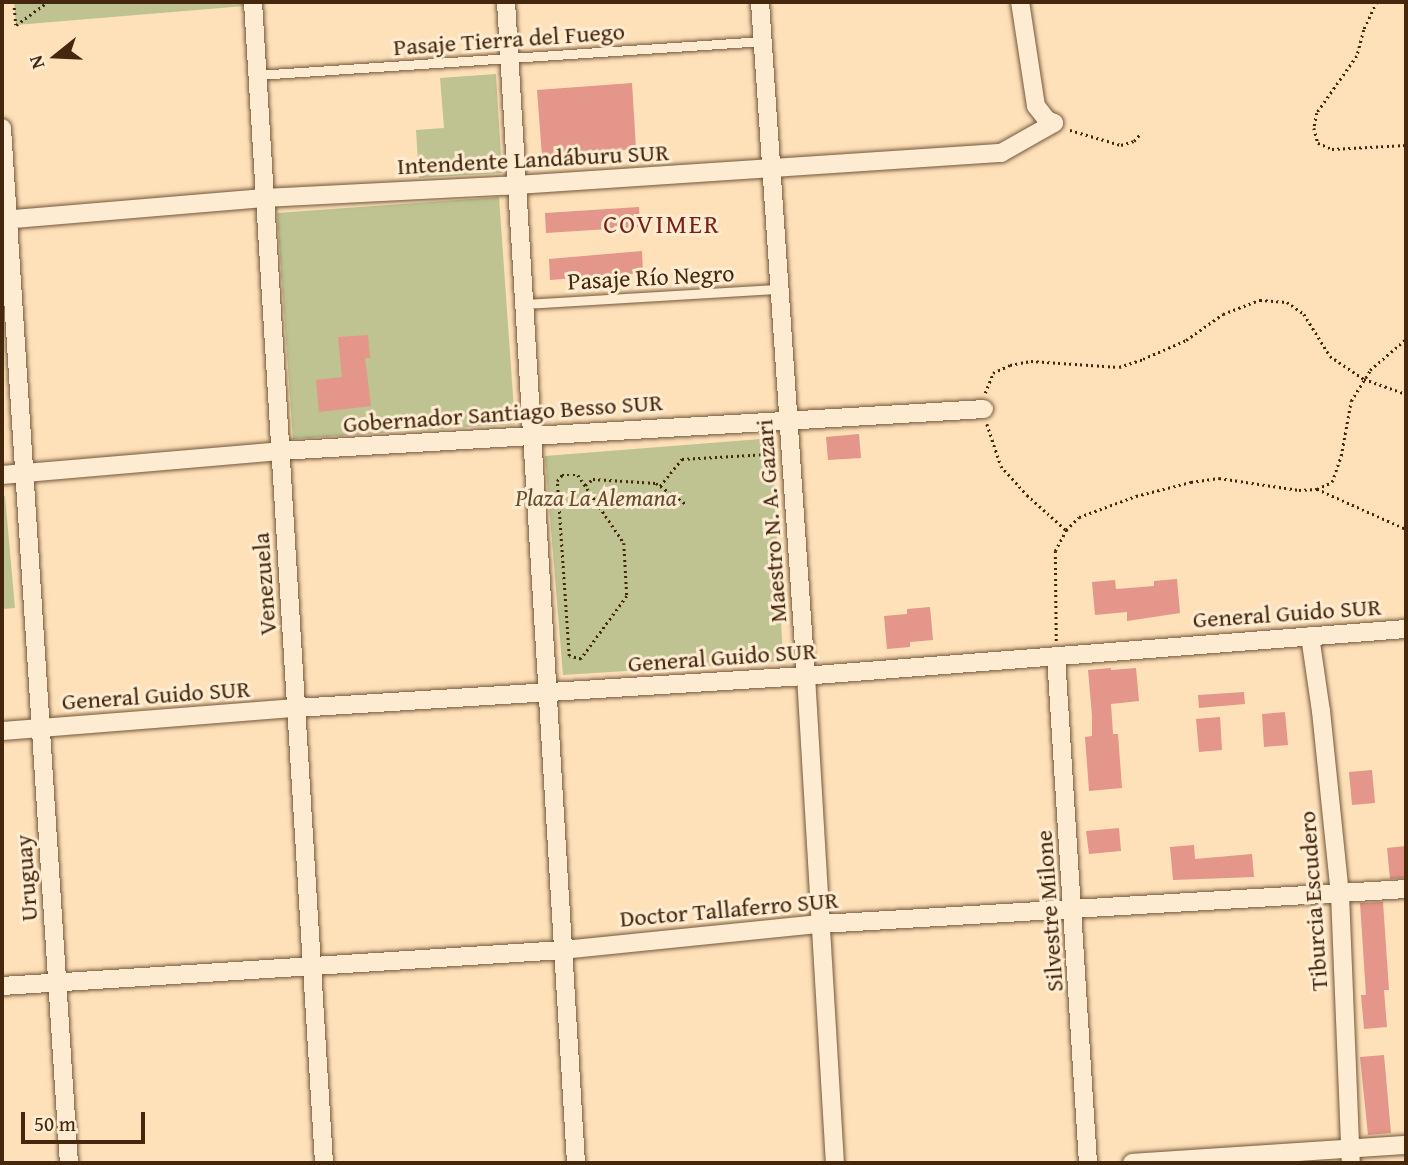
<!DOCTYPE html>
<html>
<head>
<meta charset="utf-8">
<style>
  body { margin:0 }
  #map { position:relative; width:1408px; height:1165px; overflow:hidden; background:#fee1b9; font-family:"Gentium Book Plus",serif }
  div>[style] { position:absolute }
  .green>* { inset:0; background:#bec391 }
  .building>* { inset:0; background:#e39689 }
  .path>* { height:2.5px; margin-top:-1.25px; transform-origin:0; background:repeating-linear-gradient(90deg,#45270e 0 2px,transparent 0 5.5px) }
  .roads { filter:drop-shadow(0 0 2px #735639) drop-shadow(0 0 2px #735639) }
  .lane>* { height:9px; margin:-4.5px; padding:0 4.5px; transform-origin:4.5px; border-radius:4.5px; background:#feecd2 }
  .street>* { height:18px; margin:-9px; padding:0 9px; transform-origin:9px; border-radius:9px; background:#feecd2 }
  span { translate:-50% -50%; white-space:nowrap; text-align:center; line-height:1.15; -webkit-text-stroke:6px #feecd2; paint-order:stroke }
  .street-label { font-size:24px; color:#45270e }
  .park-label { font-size:24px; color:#634e2f; font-style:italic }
  .neighbourhood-label { font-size:26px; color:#7a1f14; letter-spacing:2px }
  .frame { position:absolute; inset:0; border:4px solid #45270e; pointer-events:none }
  .north { position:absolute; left:21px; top:21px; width:70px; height:70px; -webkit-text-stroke:5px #feecd2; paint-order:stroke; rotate:252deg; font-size:19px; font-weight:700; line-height:28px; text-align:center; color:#45270e }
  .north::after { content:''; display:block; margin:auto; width:24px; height:32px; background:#45270e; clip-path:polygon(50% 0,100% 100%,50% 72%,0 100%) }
  .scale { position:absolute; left:21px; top:1112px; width:124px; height:32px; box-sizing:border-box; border:4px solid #45270e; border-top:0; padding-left:9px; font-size:21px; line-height:24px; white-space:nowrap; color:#45270e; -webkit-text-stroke:5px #feecd2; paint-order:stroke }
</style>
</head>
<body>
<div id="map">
  <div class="green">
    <div style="clip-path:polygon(14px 2px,244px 2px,245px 6px,16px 25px)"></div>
    <div style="clip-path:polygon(496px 74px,502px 173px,419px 178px,416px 130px,444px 128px,440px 78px)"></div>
    <div style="clip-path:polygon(499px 197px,515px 424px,293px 439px,277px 213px)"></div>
    <div style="clip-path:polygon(772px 438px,783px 661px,563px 675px,545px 456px)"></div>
    <div style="clip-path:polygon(5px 496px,15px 608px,2px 609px,2px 497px)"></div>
  </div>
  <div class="building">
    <div style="clip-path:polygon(632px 83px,636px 149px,542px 156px,537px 90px)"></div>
    <div style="clip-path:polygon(639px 207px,640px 227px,546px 233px,545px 213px)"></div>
    <div style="clip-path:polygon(642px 251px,643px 273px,550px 280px,549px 259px)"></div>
    <div style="clip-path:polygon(368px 335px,370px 358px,365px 358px,371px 406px,319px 412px,316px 380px,342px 377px,338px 337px)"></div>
    <div style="clip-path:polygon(859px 434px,861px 458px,828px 460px,826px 437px)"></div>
    <div style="clip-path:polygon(1177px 579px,1180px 613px,1127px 621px,1127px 612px,1095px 615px,1092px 582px,1115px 580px,1116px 589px,1154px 586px,1154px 581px)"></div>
    <div style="clip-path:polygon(930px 607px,933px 640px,910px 642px,910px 647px,887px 649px,884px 616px,907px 614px,907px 609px)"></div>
    <div style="clip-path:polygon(1111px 668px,1111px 670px,1136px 668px,1139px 701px,1111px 704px,1113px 734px,1118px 734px,1122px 788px,1089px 791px,1085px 737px,1092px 736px,1092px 716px,1088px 670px)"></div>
    <div style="clip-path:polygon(1244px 692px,1245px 704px,1199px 708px,1198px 695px)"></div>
    <div style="clip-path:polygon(1285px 712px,1288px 745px,1264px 747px,1262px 714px)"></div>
    <div style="clip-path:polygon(1220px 717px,1222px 750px,1199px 752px,1196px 719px)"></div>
    <div style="clip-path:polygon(1372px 770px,1375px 803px,1352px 805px,1349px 772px)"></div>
    <div style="clip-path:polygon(1119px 828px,1121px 851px,1089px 854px,1086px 831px)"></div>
    <div style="clip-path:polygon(1194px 845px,1195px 859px,1252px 854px,1254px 877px,1173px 880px,1170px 847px)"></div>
    <div style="clip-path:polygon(1406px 846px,1406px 878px,1390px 879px,1387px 848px)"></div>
    <div style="clip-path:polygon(1383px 902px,1389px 990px,1384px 990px,1387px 1027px,1364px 1029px,1361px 995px,1366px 995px,1360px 903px)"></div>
    <div style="clip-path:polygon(1384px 1055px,1391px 1133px,1368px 1135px,1360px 1057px)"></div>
  </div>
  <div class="path">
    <div style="left:14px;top:2px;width:23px;rotate:85deg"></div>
    <div style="left:1377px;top:2px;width:31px;rotate:115deg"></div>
    <div style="left:1364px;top:30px;width:27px;rotate:105deg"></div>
    <div style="left:1357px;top:56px;width:70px;rotate:125.1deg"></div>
    <div style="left:1317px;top:113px;width:15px;rotate:101deg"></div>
    <div style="left:1314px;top:128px;width:16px;rotate:75deg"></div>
    <div style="left:1318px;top:143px;width:15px;rotate:23deg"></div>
    <div style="left:1332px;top:149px;width:74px;rotate:-3.1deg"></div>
    <div style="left:16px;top:25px;width:39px;rotate:-36deg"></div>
    <div style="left:1070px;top:130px;width:53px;rotate:16.4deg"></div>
    <div style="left:1121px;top:145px;width:14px;rotate:-17deg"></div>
    <div style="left:1134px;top:141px;width:11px;rotate:-49deg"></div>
    <div style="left:985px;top:393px;width:22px;rotate:-68deg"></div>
    <div style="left:993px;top:373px;width:19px;rotate:-25deg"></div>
    <div style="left:1010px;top:365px;width:21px;rotate:-11deg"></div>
    <div style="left:1031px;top:361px;width:88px;rotate:3.9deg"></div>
    <div style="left:1119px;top:367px;width:25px;rotate:-18deg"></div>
    <div style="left:1143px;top:359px;width:47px;rotate:-23.8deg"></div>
    <div style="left:1186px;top:340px;width:45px;rotate:-35.1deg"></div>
    <div style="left:1223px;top:314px;width:40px;rotate:-21deg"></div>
    <div style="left:1260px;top:300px;width:27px;rotate:4deg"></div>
    <div style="left:1287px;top:302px;width:21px;rotate:35deg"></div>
    <div style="left:1304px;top:314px;width:49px;rotate:58.2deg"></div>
    <div style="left:1330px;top:356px;width:41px;rotate:34.1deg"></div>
    <div style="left:1364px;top:379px;width:45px;rotate:19.7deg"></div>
    <div style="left:987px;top:424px;width:44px;rotate:71.6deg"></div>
    <div style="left:1001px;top:466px;width:39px;rotate:48deg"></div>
    <div style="left:1027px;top:495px;width:52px;rotate:41.9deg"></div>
    <div style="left:562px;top:475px;width:16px"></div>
    <div style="left:578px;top:475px;width:82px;rotate:55.9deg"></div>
    <div style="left:624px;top:543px;width:53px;rotate:86.8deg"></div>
    <div style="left:627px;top:596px;width:78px;rotate:126.1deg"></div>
    <div style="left:581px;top:659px;width:12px;rotate:-166deg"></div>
    <div style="left:569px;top:656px;width:175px;rotate:-93.9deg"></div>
    <div style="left:557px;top:481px;width:8px;rotate:-50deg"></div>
    <div style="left:585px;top:485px;width:10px;rotate:-37deg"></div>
    <div style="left:593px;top:479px;width:63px;rotate:3.6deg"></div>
    <div style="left:656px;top:483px;width:38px;rotate:35deg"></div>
    <div style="left:660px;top:486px;width:35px;rotate:-51deg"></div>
    <div style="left:682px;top:459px;width:83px;rotate:-3.4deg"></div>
    <div style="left:1317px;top:489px;width:98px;rotate:24.2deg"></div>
    <div style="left:1056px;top:641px;width:90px;rotate:-90.6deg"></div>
    <div style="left:1055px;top:551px;width:24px;rotate:-62deg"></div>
    <div style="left:1066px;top:530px;width:18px;rotate:-45deg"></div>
    <div style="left:1079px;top:517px;width:61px;rotate:-20.2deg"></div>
    <div style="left:1136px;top:496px;width:57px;rotate:-14.3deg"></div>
    <div style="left:1191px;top:482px;width:28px;rotate:-8deg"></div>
    <div style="left:1219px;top:478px;width:81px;rotate:8.5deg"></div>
    <div style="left:1299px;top:490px;width:18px;rotate:-3deg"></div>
    <div style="left:1317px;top:489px;width:17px;rotate:-25deg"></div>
    <div style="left:1332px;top:482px;width:28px;rotate:-71deg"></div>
    <div style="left:1341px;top:456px;width:56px;rotate:-79.7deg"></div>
    <div style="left:1351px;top:401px;width:36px;rotate:-58deg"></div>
    <div style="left:1370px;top:370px;width:48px;rotate:-40.7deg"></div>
  </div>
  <div class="roads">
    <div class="lane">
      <div style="left:257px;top:75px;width:508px;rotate:-3.84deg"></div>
      <div style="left:525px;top:304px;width:255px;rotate:-3.4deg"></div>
    </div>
    <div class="street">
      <div style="left:253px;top:2px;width:1163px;rotate:86.5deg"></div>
      <div style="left:506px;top:2px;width:1163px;rotate:86.55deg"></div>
      <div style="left:760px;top:2px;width:676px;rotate:86.1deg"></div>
      <div style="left:806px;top:676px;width:488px;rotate:86.6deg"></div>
      <div style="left:2px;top:128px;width:1037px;rotate:86.3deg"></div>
      <div style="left:2px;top:220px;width:263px;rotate:-4.8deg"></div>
      <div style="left:264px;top:198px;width:254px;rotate:-2.9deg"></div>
      <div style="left:518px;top:185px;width:484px;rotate:-3.8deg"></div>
      <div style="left:1001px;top:153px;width:61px;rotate:-29.5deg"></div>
      <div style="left:1054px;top:123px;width:8px;rotate:-157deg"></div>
      <div style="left:1047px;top:120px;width:18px;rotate:-128deg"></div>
      <div style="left:1036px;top:106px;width:105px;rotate:-98.7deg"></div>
      <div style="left:2px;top:475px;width:279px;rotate:-4.9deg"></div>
      <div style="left:280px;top:451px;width:705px;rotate:-3.41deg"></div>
      <div style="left:1310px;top:636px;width:76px;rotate:81.7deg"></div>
      <div style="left:1321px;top:711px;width:184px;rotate:84.1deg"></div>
      <div style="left:1340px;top:894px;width:269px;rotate:87.7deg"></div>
      <div style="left:1056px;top:656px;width:508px;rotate:86.39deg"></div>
      <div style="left:2px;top:731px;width:295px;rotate:-4.5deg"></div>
      <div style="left:296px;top:708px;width:495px;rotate:-3.6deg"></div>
      <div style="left:790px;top:677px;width:618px;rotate:-4.46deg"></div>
      <div style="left:2px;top:986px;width:562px;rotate:-3.67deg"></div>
      <div style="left:563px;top:950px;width:259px;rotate:-5.8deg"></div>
      <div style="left:821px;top:924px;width:586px;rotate:-3.42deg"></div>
      <div style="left:1132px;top:1163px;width:275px;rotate:-3.8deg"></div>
    </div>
  </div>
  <div class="street-label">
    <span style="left:509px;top:39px;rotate:-4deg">Pasaje Tierra del Fuego</span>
    <span style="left:533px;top:159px;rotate:-3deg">Intendente Landáburu SUR</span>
    <span style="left:651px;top:277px;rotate:-3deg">Pasaje Río Negro</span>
    <span style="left:503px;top:413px;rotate:-4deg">Gobernador Santiago Besso SUR</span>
    <span style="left:771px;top:521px;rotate:-94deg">Maestro N. A. Gazari</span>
    <span style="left:264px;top:584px;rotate:-94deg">Venezuela</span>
    <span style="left:1287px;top:613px;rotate:-4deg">General Guido SUR</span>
    <span style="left:722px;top:657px;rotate:-4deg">General Guido SUR</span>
    <span style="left:156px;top:695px;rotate:-4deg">General Guido SUR</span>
    <span style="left:26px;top:878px;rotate:-94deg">Uruguay</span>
    <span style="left:1313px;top:901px;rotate:-94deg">Tiburcia Escudero</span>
    <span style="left:729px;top:909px;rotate:-5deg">Doctor Tallaferro SUR</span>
    <span style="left:1049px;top:911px;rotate:-94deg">Silvestre Milone</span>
  </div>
  <div class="park-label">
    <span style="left:596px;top:498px">Plaza La Alemana</span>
  </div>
  <div class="neighbourhood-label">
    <span style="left:662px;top:224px">COVIMER</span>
  </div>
  <div class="frame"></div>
  <div class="north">N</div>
  <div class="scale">50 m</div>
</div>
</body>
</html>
